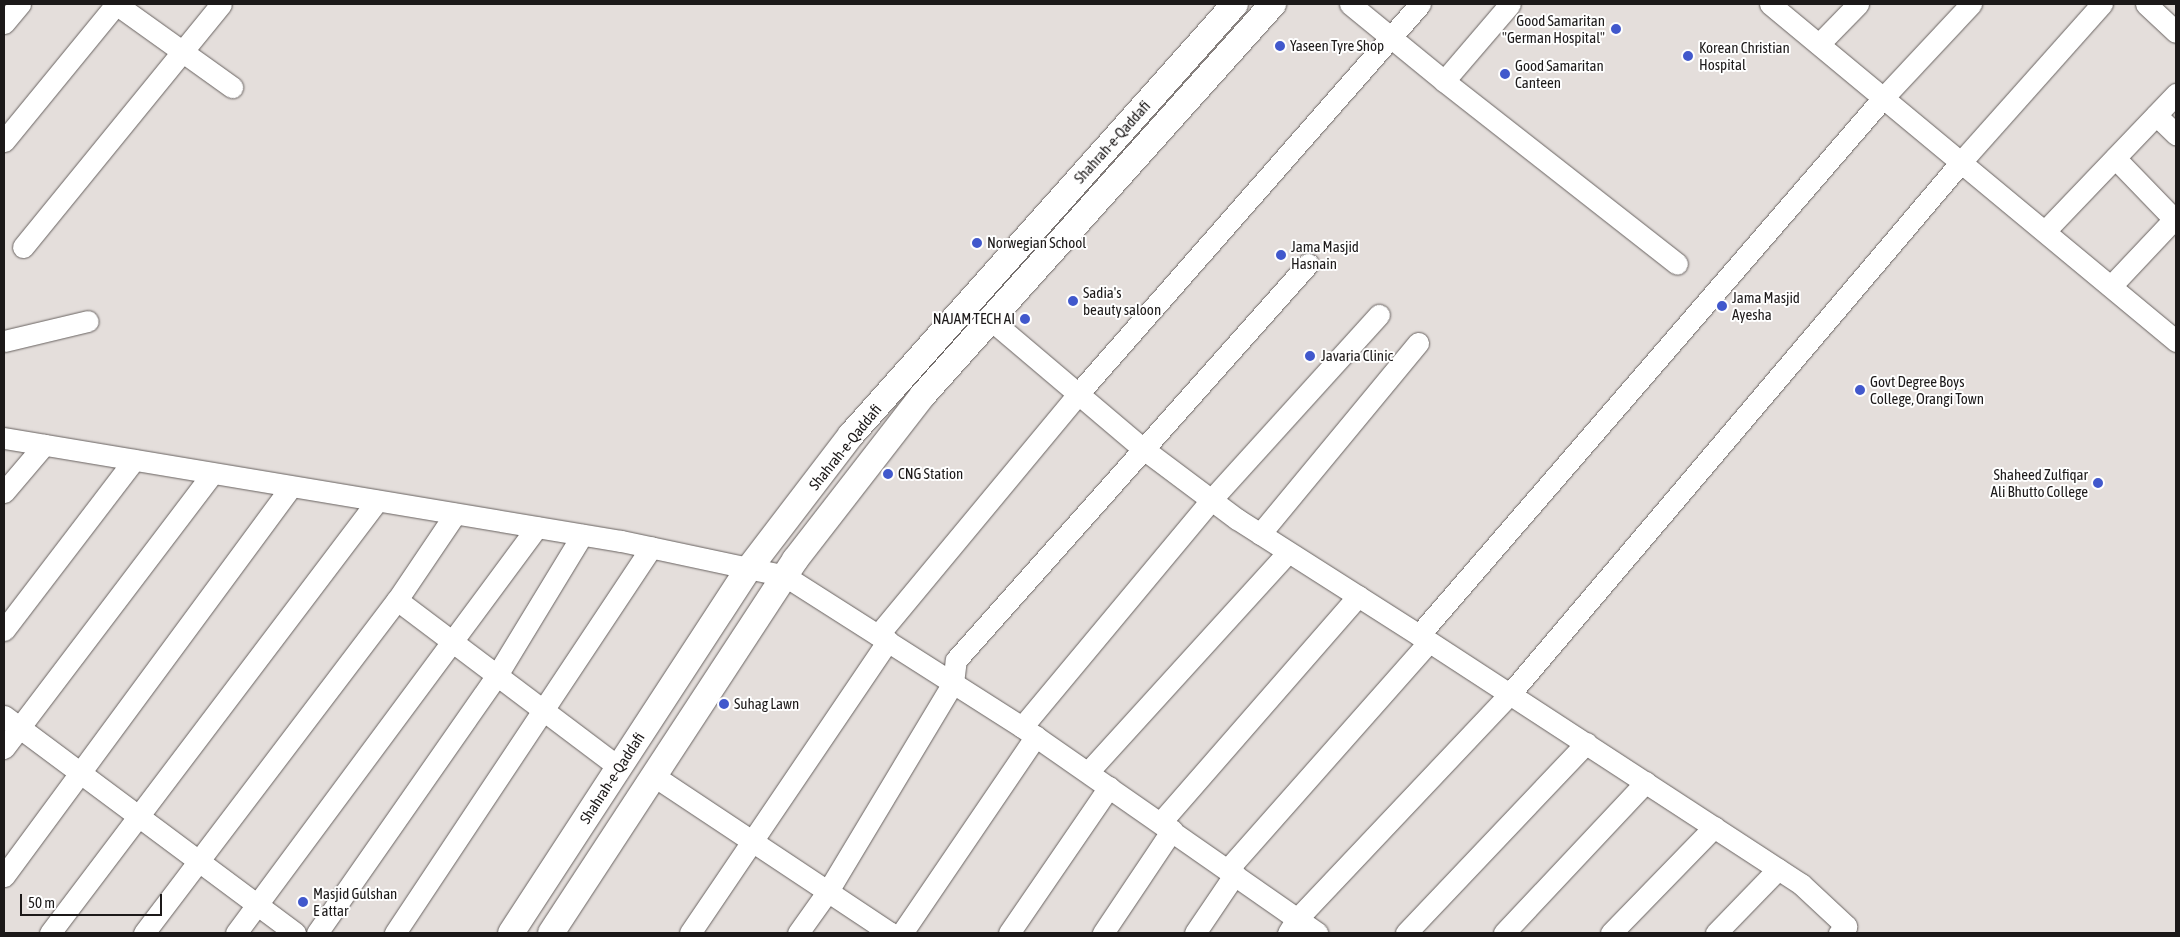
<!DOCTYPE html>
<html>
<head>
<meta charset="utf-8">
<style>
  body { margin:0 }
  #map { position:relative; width:2180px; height:937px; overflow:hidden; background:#e4dedb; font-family:"Asap Condensed",sans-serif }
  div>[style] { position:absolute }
  .roads { filter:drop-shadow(0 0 1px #686260) drop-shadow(0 0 1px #686260) }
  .minor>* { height:21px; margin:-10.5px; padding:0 10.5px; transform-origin:10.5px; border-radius:10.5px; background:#fff }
  .major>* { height:26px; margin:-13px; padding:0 13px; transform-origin:13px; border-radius:13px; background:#fff }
  .dots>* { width:14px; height:14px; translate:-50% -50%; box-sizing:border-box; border:2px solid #fff; border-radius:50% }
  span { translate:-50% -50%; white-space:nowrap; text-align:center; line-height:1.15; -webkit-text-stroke:4px #fff; paint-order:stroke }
  .poi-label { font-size:15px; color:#1c1919 }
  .right { translate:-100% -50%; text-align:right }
  .left { translate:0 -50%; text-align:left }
  .street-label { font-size:15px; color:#1c1919 }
  .frame { position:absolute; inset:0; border:5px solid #1c1919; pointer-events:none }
  .scale { position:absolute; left:20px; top:894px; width:142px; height:22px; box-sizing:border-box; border:2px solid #1c1919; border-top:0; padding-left:6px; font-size:15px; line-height:18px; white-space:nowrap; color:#1c1919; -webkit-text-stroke:4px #fff; paint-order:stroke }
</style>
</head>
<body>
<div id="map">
  <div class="roads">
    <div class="minor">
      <div style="left:116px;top:4px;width:143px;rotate:35.6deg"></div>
      <div style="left:1350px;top:4px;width:122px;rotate:39.3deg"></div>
      <div style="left:1444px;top:81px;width:296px;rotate:38.1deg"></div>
      <div style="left:1770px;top:4px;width:528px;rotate:39.69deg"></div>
      <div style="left:2146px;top:4px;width:41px;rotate:43deg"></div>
      <div style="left:4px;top:23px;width:25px;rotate:-50deg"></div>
      <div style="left:1819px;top:44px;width:56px;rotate:-45.7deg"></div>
      <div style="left:1444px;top:81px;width:101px;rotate:-49.4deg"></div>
      <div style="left:2156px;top:115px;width:28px;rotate:44deg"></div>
      <div style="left:4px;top:141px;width:177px;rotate:-50.7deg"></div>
      <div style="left:2115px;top:158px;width:85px;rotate:46deg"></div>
      <div style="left:2045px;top:231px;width:190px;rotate:-46.3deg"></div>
      <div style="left:23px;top:247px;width:313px;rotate:-50.8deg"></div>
      <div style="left:2111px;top:286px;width:95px;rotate:-46.7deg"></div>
      <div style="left:991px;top:320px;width:198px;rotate:40.3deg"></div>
      <div style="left:1142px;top:448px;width:119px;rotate:36.8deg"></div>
      <div style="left:1237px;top:519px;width:216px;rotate:32.5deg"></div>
      <div style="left:1419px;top:635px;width:456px;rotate:33.1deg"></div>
      <div style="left:1801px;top:884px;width:62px;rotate:43deg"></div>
      <div style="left:1846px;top:926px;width:10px;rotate:135deg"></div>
      <div style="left:4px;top:341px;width:86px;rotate:-13.4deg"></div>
      <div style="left:4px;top:438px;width:626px;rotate:9.48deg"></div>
      <div style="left:621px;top:541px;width:168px;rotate:12deg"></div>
      <div style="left:785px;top:576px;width:281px;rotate:32.5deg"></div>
      <div style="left:1022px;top:727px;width:360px;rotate:34.9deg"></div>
      <div style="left:4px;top:492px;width:62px;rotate:-49.6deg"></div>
      <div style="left:1260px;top:534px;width:248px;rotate:-50.4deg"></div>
      <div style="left:397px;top:600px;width:278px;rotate:37deg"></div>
      <div style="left:4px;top:630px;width:214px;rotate:-52.6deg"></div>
      <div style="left:878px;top:635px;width:312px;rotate:-50.3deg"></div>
      <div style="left:1077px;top:395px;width:520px;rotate:-48.74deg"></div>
      <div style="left:1419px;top:635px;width:710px;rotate:-49.17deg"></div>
      <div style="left:1883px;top:98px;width:129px;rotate:-46.9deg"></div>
      <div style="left:4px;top:716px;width:363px;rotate:36.7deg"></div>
      <div style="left:1022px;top:727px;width:295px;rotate:-50.2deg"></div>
      <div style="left:1211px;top:500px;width:250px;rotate:-47.8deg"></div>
      <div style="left:4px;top:748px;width:344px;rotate:-52.8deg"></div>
      <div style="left:1088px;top:772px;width:297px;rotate:-47.7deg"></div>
      <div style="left:654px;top:776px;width:283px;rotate:33.6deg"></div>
      <div style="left:1161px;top:822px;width:300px;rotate:-48.9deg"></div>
      <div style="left:1228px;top:869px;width:303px;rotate:-48.5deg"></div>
      <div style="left:4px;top:876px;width:483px;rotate:-53.6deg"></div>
      <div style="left:50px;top:933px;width:542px;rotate:-52.88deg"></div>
      <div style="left:144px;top:933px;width:418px;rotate:-52.8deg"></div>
      <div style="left:397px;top:600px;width:104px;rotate:-56deg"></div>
      <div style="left:236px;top:933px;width:505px;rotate:-53.45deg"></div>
      <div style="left:317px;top:933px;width:315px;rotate:-55.1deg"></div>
      <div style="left:497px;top:675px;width:164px;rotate:-58.7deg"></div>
      <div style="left:395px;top:933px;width:463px;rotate:-56.4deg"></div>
      <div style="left:690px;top:933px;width:353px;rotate:-55.9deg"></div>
      <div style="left:798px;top:933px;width:52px;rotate:-54.5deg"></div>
      <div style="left:828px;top:891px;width:243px;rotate:-59deg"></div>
      <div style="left:953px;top:683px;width:23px;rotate:-83deg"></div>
      <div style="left:956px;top:660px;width:530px;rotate:-48.37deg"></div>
      <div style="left:902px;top:933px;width:238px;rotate:-55.8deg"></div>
      <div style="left:1009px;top:933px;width:177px;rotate:-55.6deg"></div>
      <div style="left:1103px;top:933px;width:124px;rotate:-56.2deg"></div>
      <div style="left:1195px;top:933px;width:71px;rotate:-55.9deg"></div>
      <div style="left:1288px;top:933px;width:15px;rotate:-58deg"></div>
      <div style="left:1296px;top:920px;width:310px;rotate:-46.6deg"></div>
      <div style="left:1509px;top:695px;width:699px;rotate:-49.7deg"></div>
      <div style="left:1961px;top:162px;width:212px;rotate:-48.3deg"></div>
      <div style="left:1406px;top:933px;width:262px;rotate:-46.5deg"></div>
      <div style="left:1504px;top:933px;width:207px;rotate:-46.8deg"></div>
      <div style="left:1611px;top:933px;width:148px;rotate:-45.8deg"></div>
      <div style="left:1716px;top:933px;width:89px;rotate:-45.9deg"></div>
    </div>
    <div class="major">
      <div style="left:511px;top:933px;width:437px;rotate:-56.9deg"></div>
      <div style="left:750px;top:567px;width:166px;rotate:-52.6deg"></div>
      <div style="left:851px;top:435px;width:577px;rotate:-48.3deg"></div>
      <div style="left:551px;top:933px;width:446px;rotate:-56.8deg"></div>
      <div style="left:795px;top:560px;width:209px;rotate:-52.2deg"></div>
      <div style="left:923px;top:395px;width:525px;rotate:-48.17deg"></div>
    </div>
  </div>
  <div class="dots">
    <div style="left:1616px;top:29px;background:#4158cc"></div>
    <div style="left:1280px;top:46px;background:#4158cc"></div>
    <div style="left:1688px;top:56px;background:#4158cc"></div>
    <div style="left:1505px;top:74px;background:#4158cc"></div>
    <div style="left:977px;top:243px;background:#4158cc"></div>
    <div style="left:1281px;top:255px;background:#4158cc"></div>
    <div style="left:1073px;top:301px;background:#4158cc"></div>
    <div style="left:1722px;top:306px;background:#4158cc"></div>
    <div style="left:1025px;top:319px;background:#4158cc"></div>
    <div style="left:1310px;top:356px;background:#4158cc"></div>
    <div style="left:1860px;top:390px;background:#4158cc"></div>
    <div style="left:888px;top:474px;background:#4158cc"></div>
    <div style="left:2098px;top:483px;background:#4158cc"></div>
    <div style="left:724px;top:704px;background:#4158cc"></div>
    <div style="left:303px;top:902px;background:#4158cc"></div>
  </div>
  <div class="poi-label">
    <span class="right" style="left:1605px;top:29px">Good Samaritan<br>"German Hospital"</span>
    <span class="left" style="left:1290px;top:46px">Yaseen Tyre Shop</span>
    <span class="left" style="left:1699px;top:56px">Korean Christian<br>Hospital</span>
    <span class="left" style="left:1515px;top:74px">Good Samaritan<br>Canteen</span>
    <span class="left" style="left:987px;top:243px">Norwegian School</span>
    <span class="left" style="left:1291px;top:255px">Jama Masjid<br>Hasnain</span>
    <span class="left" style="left:1083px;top:301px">Sadia's<br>beauty saloon</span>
    <span class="left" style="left:1732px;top:306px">Jama Masjid<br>Ayesha</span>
    <span class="right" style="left:1015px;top:319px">NAJAM TECH AI</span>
    <span class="left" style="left:1321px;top:356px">Javaria Clinic</span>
    <span class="left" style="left:1870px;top:390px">Govt Degree Boys<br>College, Orangi Town</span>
    <span class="left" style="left:898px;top:474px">CNG Station</span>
    <span class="right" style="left:2088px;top:483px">Shaheed Zulfiqar<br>Ali Bhutto College</span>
    <span class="left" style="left:734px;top:704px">Suhag Lawn</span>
    <span class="left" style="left:313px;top:902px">Masjid Gulshan<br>E attar</span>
  </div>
  <div class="street-label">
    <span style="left:1112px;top:142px;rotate:-48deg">Shahrah-e-Qaddafi</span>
    <span style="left:845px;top:447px;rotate:-51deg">Shahrah-e-Qaddafi</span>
    <span style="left:612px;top:778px;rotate:-57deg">Shahrah-e-Qaddafi</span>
  </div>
  <div class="frame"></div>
  <div class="scale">50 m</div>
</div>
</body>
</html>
